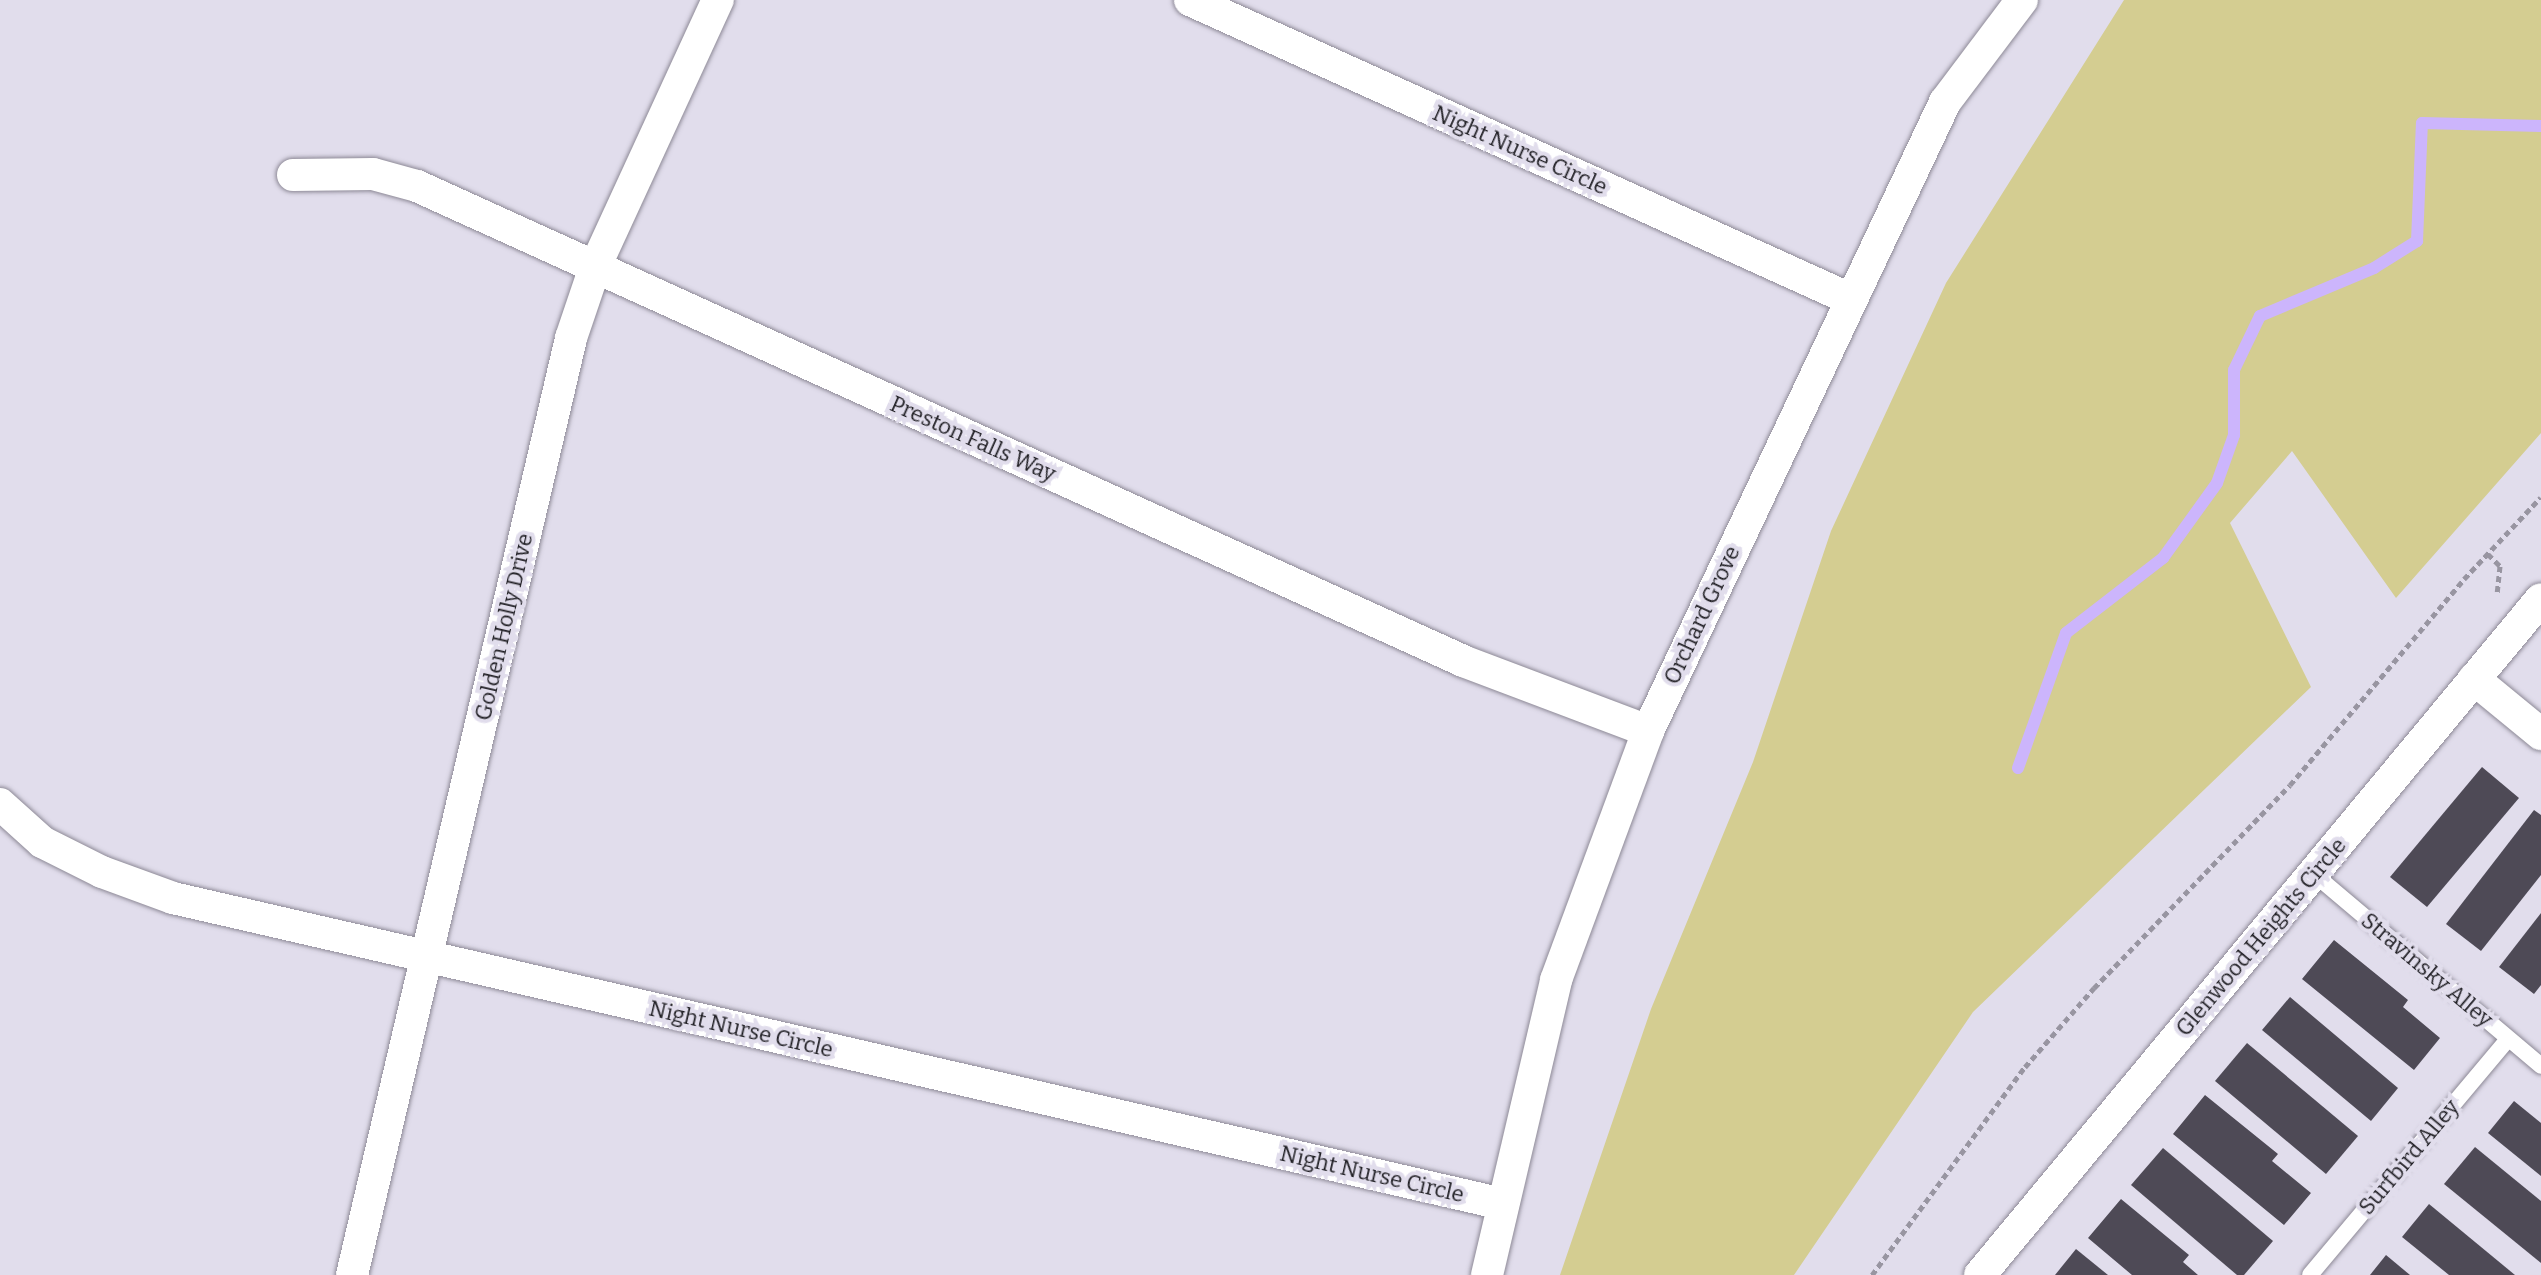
<!DOCTYPE html>
<html>
<head>
<meta charset="utf-8">
<style>
  body { margin:0 }
  #map { position:relative; width:2541px; height:1275px; overflow:hidden; background:#e1ddec; font-family:Bitter,serif }
  div>[style] { position:absolute }
  .green>* { inset:0; background:#d4cd91 }
  .stream>* { height:12px; margin:-6px; padding:0 6px; transform-origin:6px; border-radius:6px; background:#ccb5fc }
  .building>* { inset:0; background:#4e4a56 }
  .path>* { height:5px; margin-top:-2.5px; transform-origin:0; background:repeating-linear-gradient(90deg,#9895a1 0 6px,transparent 0 10px) }
  .roads { filter:drop-shadow(0 0 2px #8d8996) drop-shadow(0 0 2px #8d8996) }
  .lane>* { height:16px; margin:-8px; padding:0 8px; transform-origin:8px; border-radius:8px; background:#fff }
  .street>* { height:32px; margin:-16px; padding:0 16px; transform-origin:16px; border-radius:16px; background:#fff }
  span { translate:-50% -50%; white-space:nowrap; text-align:center; line-height:1.15; -webkit-text-stroke:8px #e1ddec; paint-order:stroke }
  .street-label { font-size:22px; color:#1f1e23 }
</style>
</head>
<body>
<div id="map">
  <div class="green">
    <div style="clip-path:polygon(2124px 0,2541px 0,2541px 433px,2396px 598px,2292px 451px,2230px 523px,2311px 687px,1973px 1012px,1794px 1275px,1560px 1275px,1651px 1009px,1753px 762px,1831px 531px,1946px 283px)"></div>
  </div>
  <div class="stream">
    <div style="left:2018px;top:768px;width:143px;rotate:-70.4deg"></div>
    <div style="left:2066px;top:633px;width:123px;rotate:-37.7deg"></div>
    <div style="left:2163px;top:558px;width:92px;rotate:-54.2deg"></div>
    <div style="left:2217px;top:483px;width:51px;rotate:-70.5deg"></div>
    <div style="left:2234px;top:435px;width:65px;rotate:-90deg"></div>
    <div style="left:2234px;top:370px;width:60px;rotate:-64.3deg"></div>
    <div style="left:2260px;top:316px;width:124px;rotate:-22.8deg"></div>
    <div style="left:2374px;top:268px;width:51px;rotate:-32.1deg"></div>
    <div style="left:2417px;top:241px;width:118px;rotate:-87.6deg"></div>
    <div style="left:2422px;top:123px;width:119px;rotate:1.4deg"></div>
  </div>
  <div class="building">
    <div style="clip-path:polygon(2482px 767px,2519px 798px,2427px 907px,2390px 877px)"></div>
    <div style="clip-path:polygon(2534px 810px,2541px 815px,2541px 875px,2481px 951px,2446px 924px)"></div>
    <div style="clip-path:polygon(2541px 913px,2541px 985px,2534px 994px,2499px 967px)"></div>
    <div style="clip-path:polygon(2334px 940px,2408px 1000px,2403px 1007px,2440px 1038px,2414px 1070px,2302px 979px)"></div>
    <div style="clip-path:polygon(2290px 997px,2398px 1088px,2371px 1121px,2262px 1030px)"></div>
    <div style="clip-path:polygon(2247px 1043px,2358px 1136px,2326px 1174px,2215px 1081px)"></div>
    <div style="clip-path:polygon(2205px 1095px,2278px 1154px,2272px 1161px,2311px 1193px,2284px 1225px,2173px 1134px)"></div>
    <div style="clip-path:polygon(2514px 1101px,2541px 1123px,2541px 1176px,2488px 1133px)"></div>
    <div style="clip-path:polygon(2475px 1147px,2541px 1201px,2541px 1263px,2444px 1184px)"></div>
    <div style="clip-path:polygon(2163px 1148px,2273px 1241px,2244px 1275px,2237px 1275px,2131px 1185px)"></div>
    <div style="clip-path:polygon(2121px 1199px,2189px 1255px,2183px 1262px,2198px 1275px,2132px 1275px,2088px 1238px)"></div>
    <div style="clip-path:polygon(2429px 1204px,2515px 1275px,2449px 1275px,2402px 1237px)"></div>
    <div style="clip-path:polygon(2076px 1249px,2108px 1275px,2055px 1275px)"></div>
    <div style="clip-path:polygon(2386px 1255px,2410px 1275px,2370px 1275px)"></div>
  </div>
  <div class="path">
    <div style="left:2488px;top:554px;width:17px;rotate:45deg"></div>
    <div style="left:2500px;top:566px;width:29px;rotate:96deg"></div>
    <div style="left:1872px;top:1275px;width:258px;rotate:-53.7deg"></div>
    <div style="left:2025px;top:1067px;width:105px;rotate:-48.9deg"></div>
    <div style="left:2094px;top:988px;width:282px;rotate:-46deg"></div>
    <div style="left:2290px;top:785px;width:270px;rotate:-49.8deg"></div>
    <div style="left:2464px;top:579px;width:112px;rotate:-46.8deg"></div>
  </div>
  <div class="roads">
    <div class="lane">
      <div style="left:2314px;top:874px;width:297px;rotate:40.2deg"></div>
      <div style="left:2310px;top:1275px;width:308px;rotate:-50deg"></div>
    </div>
    <div class="street">
      <div style="left:1190px;top:0;width:725px;rotate:24.37deg"></div>
      <div style="left:293px;top:175px;width:80px;rotate:-0.7deg"></div>
      <div style="left:373px;top:174px;width:46px;rotate:15.3deg"></div>
      <div style="left:417px;top:186px;width:1149px;rotate:24.42deg"></div>
      <div style="left:1463px;top:661px;width:198px;rotate:20.7deg"></div>
      <div style="left:2474px;top:679px;width:87px;rotate:39.4deg"></div>
      <div style="left:0;top:804px;width:57px;rotate:42.1deg"></div>
      <div style="left:42px;top:842px;width:67px;rotate:26.6deg"></div>
      <div style="left:102px;top:872px;width:76px;rotate:20.1deg"></div>
      <div style="left:173px;top:898px;width:1365px;rotate:12.96deg"></div>
      <div style="left:352px;top:1275px;width:962px;rotate:-76.84deg"></div>
      <div style="left:571px;top:338px;width:75px;rotate:-71.3deg"></div>
      <div style="left:595px;top:267px;width:294px;rotate:-65.3deg"></div>
      <div style="left:1487px;top:1275px;width:303px;rotate:-76.8deg"></div>
      <div style="left:1556px;top:980px;width:265px;rotate:-69.7deg"></div>
      <div style="left:1648px;top:731px;width:696px;rotate:-64.72deg"></div>
      <div style="left:1945px;top:102px;width:128px;rotate:-53deg"></div>
      <div style="left:1980px;top:1275px;width:878px;rotate:-50.31deg"></div>
    </div>
  </div>
  <div class="street-label">
    <span style="left:1520px;top:150px;rotate:24deg">Night Nurse Circle</span>
    <span style="left:973px;top:439px;rotate:24deg">Preston Falls Way</span>
    <span style="left:1702px;top:615px;rotate:-65deg">Orchard Grove</span>
    <span style="left:504px;top:627px;rotate:-77deg">Golden Holly Drive</span>
    <span style="left:2261px;top:937px;rotate:-50deg">Glenwood Heights Circle</span>
    <span style="left:2427px;top:970px;rotate:40deg">Stravinsky Alley</span>
    <span style="left:741px;top:1029px;rotate:13deg">Night Nurse Circle</span>
    <span style="left:2409px;top:1157px;rotate:-50deg">Surfbird Alley</span>
    <span style="left:1372px;top:1174px;rotate:13deg">Night Nurse Circle</span>
  </div>
</div>
</body>
</html>
